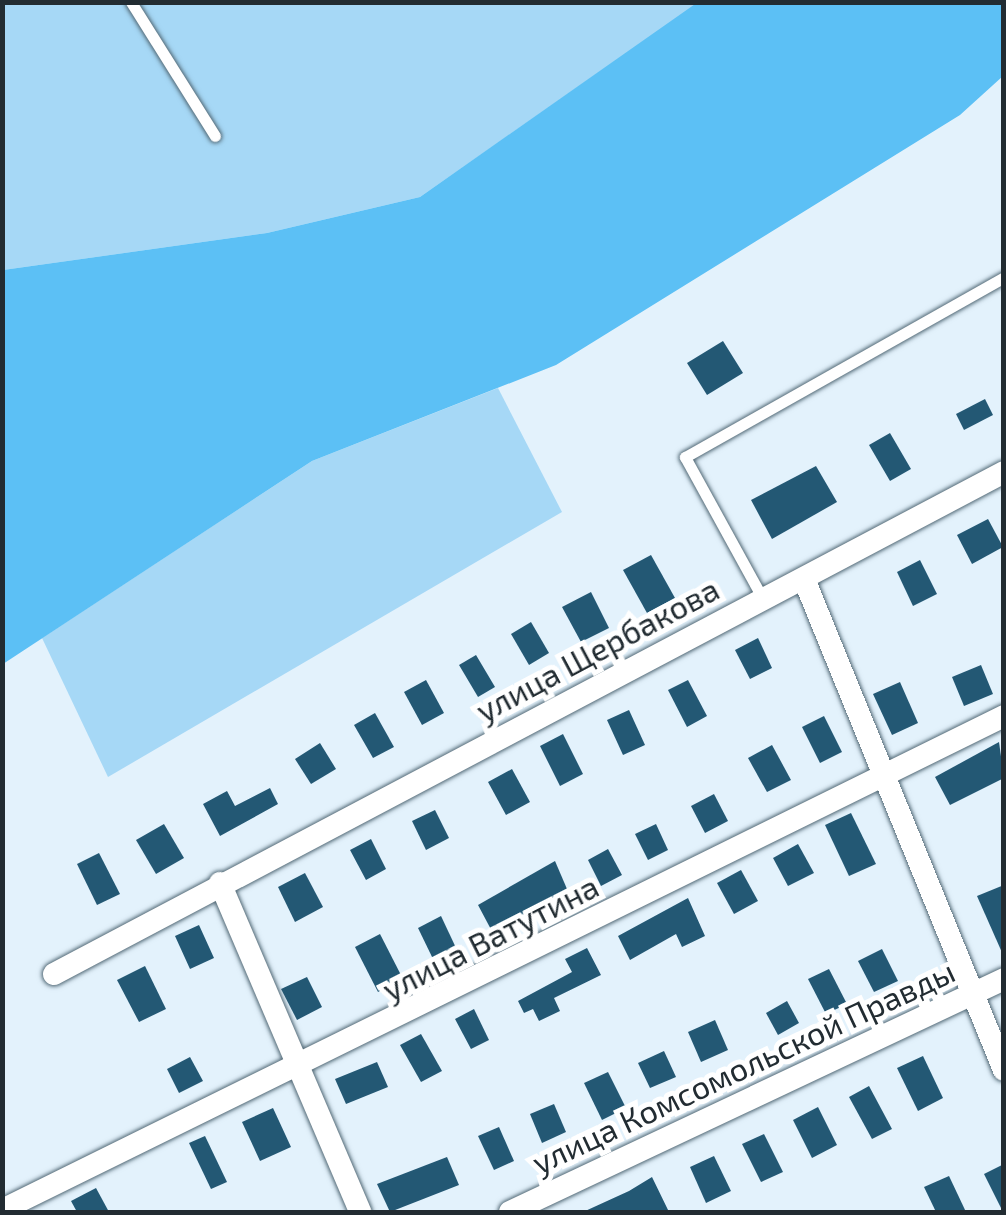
<!DOCTYPE html>
<html>
<head>
<meta charset="utf-8">
<style>
  body { margin:0 }
  #map { position:relative; width:1006px; height:1215px; overflow:hidden; background:#e3f2fc; font-family:"Exo 2",sans-serif }
  div>[style] { position:absolute }
  .green>* { inset:0; background:#a6d8f6 }
  .forest>* { inset:0; background:#5cc0f5 }
  .building>* { inset:0; background:#235874 }
  .roads { filter:drop-shadow(0 0 2px #526976) drop-shadow(0 0 2px #526976) }
  .service>* { height:11px; margin:-5.5px; padding:0 5.5px; transform-origin:5.5px; border-radius:5.5px; background:#fff }
  .minor>* { height:22px; margin:-11px; padding:0 11px; transform-origin:11px; border-radius:11px; background:#fff }
  span { translate:-50% -50%; white-space:nowrap; text-align:center; line-height:1.15; -webkit-text-stroke:10px #fff; paint-order:stroke }
  .street-label { font-size:32px; color:#222c32 }
  .frame { position:absolute; inset:0; border:5px solid #222c32; pointer-events:none }
</style>
</head>
<body>
<div id="map">
  <div class="green">
    <div style="clip-path:polygon(3px 3px,698px 3px,420px 197px,267px 233px,3px 270px)"></div>
    <div style="clip-path:polygon(498px 388px,562px 512px,108px 777px,42px 638px,312px 461px)"></div>
  </div>
  <div class="forest">
    <div style="clip-path:polygon(698px 2px,1003px 3px,1003px 76px,960px 115px,556px 365px,312px 461px,3px 664px,3px 270px,267px 233px,420px 197px)"></div>
  </div>
  <div class="building">
    <div style="clip-path:polygon(723px 341px,743px 373px,707px 395px,687px 363px)"></div>
    <div style="clip-path:polygon(985px 399px,993px 415px,964px 430px,956px 414px)"></div>
    <div style="clip-path:polygon(890px 433px,911px 469px,890px 481px,869px 445px)"></div>
    <div style="clip-path:polygon(816px 466px,837px 502px,772px 539px,751px 500px)"></div>
    <div style="clip-path:polygon(988px 519px,1003px 547px,972px 564px,957px 535px)"></div>
    <div style="clip-path:polygon(651px 555px,675px 598px,647px 613px,623px 570px)"></div>
    <div style="clip-path:polygon(920px 560px,937px 594px,913px 606px,897px 572px)"></div>
    <div style="clip-path:polygon(591px 592px,609px 628px,581px 642px,562px 607px)"></div>
    <div style="clip-path:polygon(531px 622px,549px 653px,529px 665px,511px 634px)"></div>
    <div style="clip-path:polygon(758px 638px,772px 668px,750px 679px,735px 650px)"></div>
    <div style="clip-path:polygon(476px 655px,495px 687px,478px 697px,459px 665px)"></div>
    <div style="clip-path:polygon(981px 665px,993px 694px,964px 706px,952px 677px)"></div>
    <div style="clip-path:polygon(426px 680px,444px 713px,422px 725px,404px 692px)"></div>
    <div style="clip-path:polygon(688px 680px,707px 716px,687px 727px,668px 690px)"></div>
    <div style="clip-path:polygon(900px 682px,918px 723px,892px 735px,873px 694px)"></div>
    <div style="clip-path:polygon(629px 710px,645px 745px,623px 755px,607px 720px)"></div>
    <div style="clip-path:polygon(375px 713px,394px 747px,373px 758px,354px 725px)"></div>
    <div style="clip-path:polygon(824px 716px,842px 752px,820px 763px,802px 727px)"></div>
    <div style="clip-path:polygon(563px 734px,583px 774px,560px 786px,540px 746px)"></div>
    <div style="clip-path:polygon(999px 742px,1004px 778px,950px 805px,935px 777px)"></div>
    <div style="clip-path:polygon(320px 743px,336px 769px,311px 784px,295px 759px)"></div>
    <div style="clip-path:polygon(772px 745px,791px 780px,767px 792px,748px 758px)"></div>
    <div style="clip-path:polygon(512px 769px,530px 802px,506px 815px,488px 782px)"></div>
    <div style="clip-path:polygon(270px 788px,278px 804px,220px 836px,203px 804px,227px 791px,235px 806px)"></div>
    <div style="clip-path:polygon(714px 794px,728px 821px,705px 833px,691px 806px)"></div>
    <div style="clip-path:polygon(435px 810px,449px 838px,426px 850px,412px 821px)"></div>
    <div style="clip-path:polygon(851px 813px,876px 864px,849px 876px,825px 825px)"></div>
    <div style="clip-path:polygon(164px 824px,184px 858px,156px 874px,136px 840px)"></div>
    <div style="clip-path:polygon(656px 824px,668px 850px,648px 860px,635px 834px)"></div>
    <div style="clip-path:polygon(371px 839px,386px 869px,366px 880px,350px 850px)"></div>
    <div style="clip-path:polygon(798px 844px,814px 873px,788px 886px,773px 858px)"></div>
    <div style="clip-path:polygon(608px 849px,622px 875px,601px 886px,588px 860px)"></div>
    <div style="clip-path:polygon(99px 853px,120px 894px,97px 905px,77px 864px)"></div>
    <div style="clip-path:polygon(555px 861px,570px 896px,495px 937px,478px 905px)"></div>
    <div style="clip-path:polygon(741px 870px,758px 901px,734px 914px,717px 883px)"></div>
    <div style="clip-path:polygon(305px 873px,323px 907px,295px 922px,278px 887px)"></div>
    <div style="clip-path:polygon(1004px 885px,1004px 957px,977px 896px)"></div>
    <div style="clip-path:polygon(688px 898px,705px 936px,682px 947px,676px 934px,630px 960px,618px 936px)"></div>
    <div style="clip-path:polygon(441px 916px,457px 950px,434px 961px,418px 928px)"></div>
    <div style="clip-path:polygon(199px 925px,214px 958px,190px 969px,175px 936px)"></div>
    <div style="clip-path:polygon(380px 934px,403px 979px,378px 992px,355px 947px)"></div>
    <div style="clip-path:polygon(587px 948px,601px 975px,554px 998px,560px 1011px,539px 1021px,533px 1009px,524px 1013px,518px 1001px,572px 972px,565px 959px)"></div>
    <div style="clip-path:polygon(882px 949px,898px 981px,874px 992px,858px 961px)"></div>
    <div style="clip-path:polygon(145px 966px,166px 1009px,139px 1022px,117px 980px)"></div>
    <div style="clip-path:polygon(829px 969px,847px 1004px,826px 1014px,808px 979px)"></div>
    <div style="clip-path:polygon(307px 977px,322px 1007px,297px 1020px,281px 989px)"></div>
    <div style="clip-path:polygon(787px 1001px,799px 1023px,778px 1035px,766px 1013px)"></div>
    <div style="clip-path:polygon(474px 1009px,489px 1040px,471px 1049px,455px 1019px)"></div>
    <div style="clip-path:polygon(715px 1020px,728px 1050px,701px 1062px,688px 1032px)"></div>
    <div style="clip-path:polygon(421px 1034px,442px 1071px,421px 1082px,400px 1045px)"></div>
    <div style="clip-path:polygon(664px 1051px,676px 1077px,650px 1088px,638px 1063px)"></div>
    <div style="clip-path:polygon(923px 1056px,943px 1098px,918px 1111px,897px 1068px)"></div>
    <div style="clip-path:polygon(190px 1057px,203px 1081px,179px 1093px,167px 1069px)"></div>
    <div style="clip-path:polygon(377px 1062px,388px 1087px,346px 1104px,335px 1079px)"></div>
    <div style="clip-path:polygon(608px 1072px,626px 1108px,602px 1120px,584px 1083px)"></div>
    <div style="clip-path:polygon(869px 1086px,892px 1129px,872px 1139px,849px 1097px)"></div>
    <div style="clip-path:polygon(554px 1104px,566px 1132px,542px 1143px,530px 1114px)"></div>
    <div style="clip-path:polygon(818px 1107px,837px 1145px,812px 1158px,793px 1120px)"></div>
    <div style="clip-path:polygon(273px 1108px,291px 1147px,260px 1161px,242px 1122px)"></div>
    <div style="clip-path:polygon(499px 1127px,514px 1161px,494px 1170px,478px 1136px)"></div>
    <div style="clip-path:polygon(764px 1134px,783px 1172px,761px 1182px,742px 1144px)"></div>
    <div style="clip-path:polygon(205px 1136px,227px 1182px,211px 1189px,189px 1143px)"></div>
    <div style="clip-path:polygon(714px 1156px,731px 1191px,706px 1203px,690px 1167px)"></div>
    <div style="clip-path:polygon(447px 1157px,459px 1185px,390px 1212px,377px 1184px)"></div>
    <div style="clip-path:polygon(1004px 1164px,1004px 1212px,1003px 1212px,984px 1174px)"></div>
    <div style="clip-path:polygon(949px 1176px,966px 1212px,936px 1212px,924px 1187px)"></div>
    <div style="clip-path:polygon(652px 1177px,669px 1212px,583px 1212px,629px 1191px)"></div>
    <div style="clip-path:polygon(96px 1188px,109px 1212px,77px 1212px,71px 1201px)"></div>
  </div>
  <div class="roads">
    <div class="service">
      <div style="left:131px;top:2px;width:158px;rotate:57.9deg"></div>
      <div style="left:763px;top:599px;width:162px;rotate:-118.8deg"></div>
      <div style="left:685px;top:457px;width:366px;rotate:-29.4deg"></div>
    </div>
    <div class="minor">
      <div style="left:804px;top:579px;width:530px;rotate:67.84deg"></div>
      <div style="left:220px;top:883px;width:358px;rotate:66.9deg"></div>
      <div style="left:54px;top:974px;width:1074px;rotate:-27.85deg"></div>
      <div style="left:2px;top:1210px;width:1117px;rotate:-26.24deg"></div>
      <div style="left:510px;top:1212px;width:546px;rotate:-25.25deg"></div>
    </div>
  </div>
  <div class="street-label">
    <span style="left:597px;top:649px;rotate:-28deg">улица Щербакова</span>
    <span style="left:490px;top:937px;rotate:-27deg">улица Ватутина</span>
    <span style="left:743px;top:1066px;rotate:-25deg">улица Комсомольской Правды</span>
  </div>
  <div class="frame"></div>
</div>
</body>
</html>
